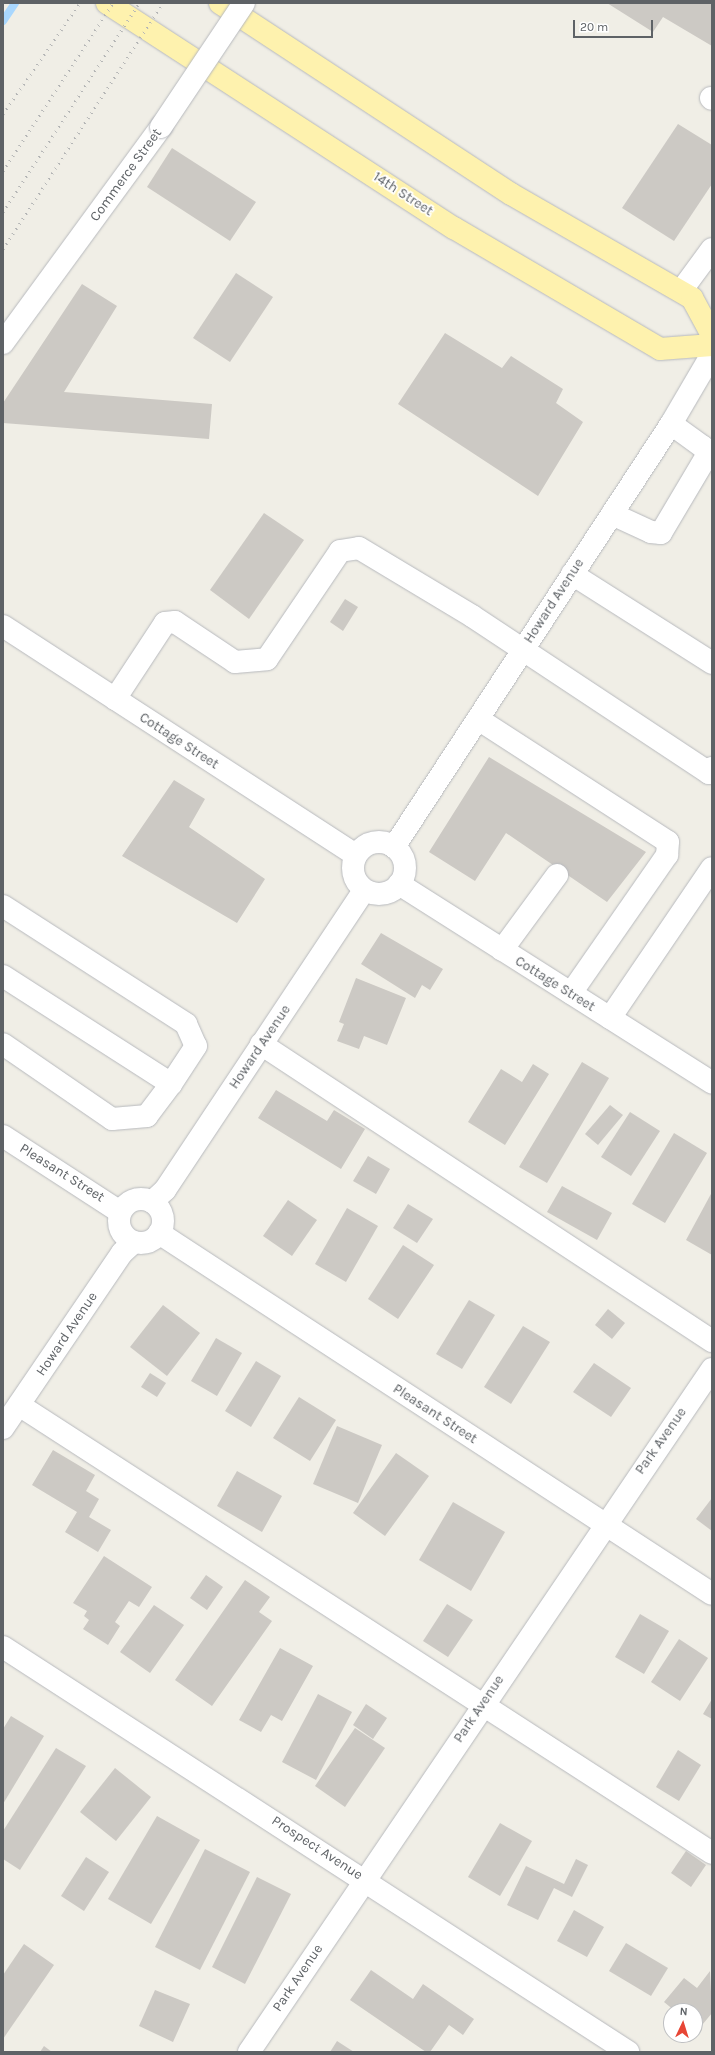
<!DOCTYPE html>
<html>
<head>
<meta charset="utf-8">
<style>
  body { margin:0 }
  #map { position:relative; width:715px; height:2055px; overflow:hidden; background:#f0eee6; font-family:Karla,sans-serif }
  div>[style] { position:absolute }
  .stream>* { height:8px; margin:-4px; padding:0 4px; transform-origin:4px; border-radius:4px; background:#a9d7fe }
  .building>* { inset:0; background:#ccc9c4 }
  .roads { filter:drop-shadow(0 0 1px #b7b9bd) drop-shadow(0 0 1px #b7b9bd) }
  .minor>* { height:22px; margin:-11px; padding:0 11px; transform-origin:11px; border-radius:11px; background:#fff }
  .minor>.ring { margin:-11px; padding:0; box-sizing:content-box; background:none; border:22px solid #fff; border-radius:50% }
  .major>* { height:22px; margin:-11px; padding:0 11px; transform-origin:11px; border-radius:11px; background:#fef2ae }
  .rail>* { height:3px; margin-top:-1.5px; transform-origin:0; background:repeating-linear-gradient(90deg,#b5b6b6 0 1px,transparent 0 6px) }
  .bridges { filter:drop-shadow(0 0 1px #b7b9bd) drop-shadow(0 0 1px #b7b9bd) }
  .minor-bridge>* { height:22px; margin:-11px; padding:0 11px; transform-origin:11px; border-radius:11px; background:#fff }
  span { translate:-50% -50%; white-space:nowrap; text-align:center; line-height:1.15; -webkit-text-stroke:3.5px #fff; paint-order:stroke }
  .street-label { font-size:14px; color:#5e6266 }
  .frame { position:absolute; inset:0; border:4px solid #5e6266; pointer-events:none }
  .north { position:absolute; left:663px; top:2003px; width:40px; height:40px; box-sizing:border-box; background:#fff; border:1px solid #bfc0c2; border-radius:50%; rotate:4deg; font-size:11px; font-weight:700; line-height:16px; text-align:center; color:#5e6266 }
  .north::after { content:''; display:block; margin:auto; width:14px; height:18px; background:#e74635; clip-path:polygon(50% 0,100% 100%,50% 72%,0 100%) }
  .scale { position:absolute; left:573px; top:20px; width:80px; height:18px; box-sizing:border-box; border:2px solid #5e6266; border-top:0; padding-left:5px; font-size:12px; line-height:14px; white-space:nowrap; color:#5e6266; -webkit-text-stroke:3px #fff; paint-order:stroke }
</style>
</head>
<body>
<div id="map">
  <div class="stream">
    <div style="left:3px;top:21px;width:22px;rotate:-56deg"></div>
  </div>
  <div class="building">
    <div style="clip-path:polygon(607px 3px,712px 3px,712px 46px,663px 17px,653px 32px)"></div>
    <div style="clip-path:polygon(678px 124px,712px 145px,712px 184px,674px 241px,622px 208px)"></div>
    <div style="clip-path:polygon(172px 148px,256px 202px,230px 241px,147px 187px)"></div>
    <div style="clip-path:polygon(236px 273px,273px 297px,230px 362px,193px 338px)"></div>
    <div style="clip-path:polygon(82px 284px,117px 306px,64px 392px,212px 404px,209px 439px,3px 423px,3px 403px)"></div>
    <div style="clip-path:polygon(445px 333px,502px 368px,511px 356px,563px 389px,556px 403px,583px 422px,538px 496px,398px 404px)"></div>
    <div style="clip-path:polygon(264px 513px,304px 540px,249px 619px,210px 590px)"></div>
    <div style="clip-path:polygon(345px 599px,358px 607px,343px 631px,330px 622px)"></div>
    <div style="clip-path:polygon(489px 757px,646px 852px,607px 902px,506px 833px,475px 881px,429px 852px)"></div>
    <div style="clip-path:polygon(174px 780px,205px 799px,189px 827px,265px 879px,237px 923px,122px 856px)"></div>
    <div style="clip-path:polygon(381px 933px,443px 969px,430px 990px,422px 985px,415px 998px,361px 964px)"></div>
    <div style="clip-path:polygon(356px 978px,406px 998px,387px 1045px,364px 1036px,359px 1049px,337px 1041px,344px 1024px,339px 1022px)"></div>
    <div style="clip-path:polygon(582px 1062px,609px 1078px,547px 1183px,519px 1167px)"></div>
    <div style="clip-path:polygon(533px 1064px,549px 1074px,505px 1145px,468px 1122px,501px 1069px,522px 1082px)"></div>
    <div style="clip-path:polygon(276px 1090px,327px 1121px,334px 1110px,365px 1129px,341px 1169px,258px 1118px)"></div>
    <div style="clip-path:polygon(610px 1105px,623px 1115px,598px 1145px,585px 1134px)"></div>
    <div style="clip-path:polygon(630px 1112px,660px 1131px,631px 1176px,601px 1157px)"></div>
    <div style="clip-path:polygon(674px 1133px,707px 1153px,665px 1223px,632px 1204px)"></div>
    <div style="clip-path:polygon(368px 1156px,390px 1169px,376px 1194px,353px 1181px)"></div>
    <div style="clip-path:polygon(562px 1186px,612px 1213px,597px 1240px,547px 1212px)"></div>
    <div style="clip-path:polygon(712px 1192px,712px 1255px,686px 1240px)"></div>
    <div style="clip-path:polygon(288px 1200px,317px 1220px,292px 1256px,263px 1236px)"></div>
    <div style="clip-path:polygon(408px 1204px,433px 1219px,417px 1243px,393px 1228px)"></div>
    <div style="clip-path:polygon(347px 1208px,378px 1226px,346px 1282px,315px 1264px)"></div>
    <div style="clip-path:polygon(403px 1245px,434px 1265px,398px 1319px,368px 1299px)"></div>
    <div style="clip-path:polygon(469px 1300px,495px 1315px,462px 1369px,436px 1354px)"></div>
    <div style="clip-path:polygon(163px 1305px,200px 1333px,167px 1376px,130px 1347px)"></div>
    <div style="clip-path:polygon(608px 1309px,625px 1323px,612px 1339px,595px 1325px)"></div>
    <div style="clip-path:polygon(523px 1326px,550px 1342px,511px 1404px,484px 1387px)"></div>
    <div style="clip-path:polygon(216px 1338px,242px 1353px,217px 1396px,191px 1381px)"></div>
    <div style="clip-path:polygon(256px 1361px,281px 1376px,251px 1427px,225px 1411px)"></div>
    <div style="clip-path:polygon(594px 1363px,631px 1388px,611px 1417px,573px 1392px)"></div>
    <div style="clip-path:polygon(150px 1373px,166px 1383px,157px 1397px,141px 1387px)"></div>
    <div style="clip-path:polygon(299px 1397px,336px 1420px,310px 1461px,273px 1438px)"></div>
    <div style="clip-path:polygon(337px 1426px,382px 1445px,358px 1503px,313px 1484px)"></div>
    <div style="clip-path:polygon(53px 1450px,95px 1475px,86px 1491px,99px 1499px,89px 1517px,111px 1530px,98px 1552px,65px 1532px,77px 1512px,32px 1485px)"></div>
    <div style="clip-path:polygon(396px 1453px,429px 1476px,385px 1536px,353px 1513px)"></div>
    <div style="clip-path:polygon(237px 1471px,282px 1496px,262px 1532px,217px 1506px)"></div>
    <div style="clip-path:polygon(712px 1498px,712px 1531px,696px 1519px)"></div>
    <div style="clip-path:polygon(453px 1502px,505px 1532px,471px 1591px,419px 1560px)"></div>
    <div style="clip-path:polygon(104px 1556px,152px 1587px,139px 1607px,129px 1601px,115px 1622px,120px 1626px,108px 1645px,83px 1629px,89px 1620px,84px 1616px,87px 1611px,73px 1603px)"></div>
    <div style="clip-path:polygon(206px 1575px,223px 1587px,207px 1610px,190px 1598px)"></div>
    <div style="clip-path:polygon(245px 1580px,270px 1597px,259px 1612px,272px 1621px,212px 1706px,175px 1680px)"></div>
    <div style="clip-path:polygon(447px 1604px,473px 1620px,448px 1657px,423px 1641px)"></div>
    <div style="clip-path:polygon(154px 1605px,184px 1625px,150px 1673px,120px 1652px)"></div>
    <div style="clip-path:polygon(640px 1614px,669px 1631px,644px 1674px,615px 1657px)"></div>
    <div style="clip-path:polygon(679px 1639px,708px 1658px,680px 1701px,651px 1682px)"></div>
    <div style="clip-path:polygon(280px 1648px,313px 1666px,282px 1721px,271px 1715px,261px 1732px,239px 1720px)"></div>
    <div style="clip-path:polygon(318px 1694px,352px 1712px,316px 1780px,282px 1762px)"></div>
    <div style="clip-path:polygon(712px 1699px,712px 1719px,703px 1714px)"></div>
    <div style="clip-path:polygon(366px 1704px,387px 1718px,373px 1739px,353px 1725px)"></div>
    <div style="clip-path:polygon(11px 1716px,44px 1736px,3px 1804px,3px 1729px)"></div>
    <div style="clip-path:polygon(355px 1728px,385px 1748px,345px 1807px,315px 1786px)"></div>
    <div style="clip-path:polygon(56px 1748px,86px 1766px,20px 1870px,3px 1859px,3px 1831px)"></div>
    <div style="clip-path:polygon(678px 1750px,701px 1765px,679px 1801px,656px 1787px)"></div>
    <div style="clip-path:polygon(115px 1768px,151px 1797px,116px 1841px,80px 1812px)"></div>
    <div style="clip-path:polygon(157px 1816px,200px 1840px,151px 1924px,108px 1899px)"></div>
    <div style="clip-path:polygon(500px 1823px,532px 1841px,500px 1896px,468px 1877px)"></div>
    <div style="clip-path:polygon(205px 1849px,250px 1872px,200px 1970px,155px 1947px)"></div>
    <div style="clip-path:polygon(686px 1851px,706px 1865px,691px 1887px,671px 1873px)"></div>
    <div style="clip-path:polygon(86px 1857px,109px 1872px,84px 1911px,61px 1896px)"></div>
    <div style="clip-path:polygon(576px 1859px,588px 1865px,572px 1897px,554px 1888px,538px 1920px,507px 1905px,526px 1866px,564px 1884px)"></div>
    <div style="clip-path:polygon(257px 1877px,291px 1894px,245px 1984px,212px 1967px)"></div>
    <div style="clip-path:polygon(574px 1910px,604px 1927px,587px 1957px,557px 1941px)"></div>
    <div style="clip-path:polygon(626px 1943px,668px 1968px,651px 1996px,609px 1971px)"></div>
    <div style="clip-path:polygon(24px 1944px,54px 1965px,3px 2039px,3px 1975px)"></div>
    <div style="clip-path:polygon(371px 1970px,413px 1999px,423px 1984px,474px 2019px,463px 2035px,449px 2025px,430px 2052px,426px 2052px,350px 2000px)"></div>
    <div style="clip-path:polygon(710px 1971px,712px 2013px,698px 2030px,695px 2011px,675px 2011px,664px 2002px,684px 1978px,697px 1988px)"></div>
    <div style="clip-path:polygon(155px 1990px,190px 2004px,173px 2042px,139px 2026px)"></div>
    <div style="clip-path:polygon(337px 2041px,354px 2052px,330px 2052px)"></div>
    <div style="clip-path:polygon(44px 2046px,52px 2052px,40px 2052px)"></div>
  </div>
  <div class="roads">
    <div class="minor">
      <div style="left:711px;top:98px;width:1px;rotate:45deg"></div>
      <div style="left:681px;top:291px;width:52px;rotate:-53.6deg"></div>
      <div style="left:3px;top:343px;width:268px;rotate:-53.8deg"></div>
      <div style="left:612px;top:514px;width:43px;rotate:24.8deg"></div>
      <div style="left:651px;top:532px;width:10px;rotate:6deg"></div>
      <div style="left:661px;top:533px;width:92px;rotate:-59.3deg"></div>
      <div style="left:708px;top:454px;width:9px;rotate:-126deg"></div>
      <div style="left:703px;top:447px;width:39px;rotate:-144deg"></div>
      <div style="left:572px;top:574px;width:166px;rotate:32.4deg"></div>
      <div style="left:3px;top:626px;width:421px;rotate:33deg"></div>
      <div style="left:115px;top:699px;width:91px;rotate:-56.7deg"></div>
      <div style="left:165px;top:623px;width:10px;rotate:-6deg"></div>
      <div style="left:175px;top:622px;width:72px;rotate:33.7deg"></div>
      <div style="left:235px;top:662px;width:32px;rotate:-5deg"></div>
      <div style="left:267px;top:659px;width:130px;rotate:-55.9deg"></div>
      <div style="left:340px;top:551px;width:19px;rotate:-9deg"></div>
      <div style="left:359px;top:548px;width:132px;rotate:31deg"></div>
      <div style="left:472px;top:616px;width:284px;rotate:33.5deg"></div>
      <div style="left:709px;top:773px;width:6px;rotate:-59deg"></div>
      <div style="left:478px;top:719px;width:226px;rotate:32.9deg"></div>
      <div style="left:668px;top:842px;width:13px;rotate:94deg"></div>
      <div style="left:667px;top:855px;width:168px;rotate:124.8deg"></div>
      <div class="ring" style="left:353px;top:842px;width:30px;height:30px"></div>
      <div style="left:394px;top:847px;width:506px;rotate:-56.78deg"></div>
      <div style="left:671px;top:424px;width:81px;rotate:-59.6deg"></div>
      <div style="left:399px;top:884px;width:371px;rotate:32.4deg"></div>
      <div style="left:3px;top:906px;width:218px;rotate:32.8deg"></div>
      <div style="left:186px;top:1024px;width:24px;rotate:66deg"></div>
      <div style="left:196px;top:1046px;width:45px;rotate:123.3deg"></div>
      <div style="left:502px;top:950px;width:93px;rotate:-53.7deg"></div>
      <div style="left:3px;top:976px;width:200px;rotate:32.7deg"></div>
      <div style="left:171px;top:1084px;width:40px;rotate:127deg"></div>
      <div style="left:147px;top:1116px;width:35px;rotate:175deg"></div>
      <div style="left:112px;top:1119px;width:132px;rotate:-145.5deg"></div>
      <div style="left:610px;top:1018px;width:181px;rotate:-55.8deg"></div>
      <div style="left:261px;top:1044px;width:540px;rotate:33.37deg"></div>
      <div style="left:3px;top:1136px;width:140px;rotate:33deg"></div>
      <div class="ring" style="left:119px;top:1199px;width:22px;height:22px"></div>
      <div style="left:152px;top:1202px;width:18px;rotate:-43deg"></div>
      <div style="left:165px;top:1190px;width:360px;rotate:-56.4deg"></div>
      <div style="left:159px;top:1233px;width:660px;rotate:33.14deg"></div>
      <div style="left:19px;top:1405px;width:825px;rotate:32.88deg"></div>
      <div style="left:3px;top:1428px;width:212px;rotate:-55.8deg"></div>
      <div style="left:122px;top:1253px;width:16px;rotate:-43deg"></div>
      <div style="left:3px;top:1647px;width:745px;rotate:32.94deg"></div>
      <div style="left:249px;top:2052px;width:825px;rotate:-55.87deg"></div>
    </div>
    <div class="major">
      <div style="left:107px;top:3px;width:414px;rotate:33deg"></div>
      <div style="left:454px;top:228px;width:239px;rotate:30.4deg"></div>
      <div style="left:660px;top:349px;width:52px;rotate:-4.4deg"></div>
      <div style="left:220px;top:3px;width:348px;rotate:33.3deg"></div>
      <div style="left:511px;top:194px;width:209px;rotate:29.9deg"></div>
      <div style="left:692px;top:298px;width:42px;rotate:61.6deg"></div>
    </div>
  </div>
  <div class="rail">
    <div style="left:3px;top:114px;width:135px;rotate:-55.3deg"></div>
    <div style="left:3px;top:171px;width:201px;rotate:-56.8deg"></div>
    <div style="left:3px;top:212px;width:249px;rotate:-56.9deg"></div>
    <div style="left:3px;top:249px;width:293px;rotate:-57deg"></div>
  </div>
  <div class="bridges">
    <div class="minor-bridge">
      <div style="left:161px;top:127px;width:149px;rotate:-56.2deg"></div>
    </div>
  </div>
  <div class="street-label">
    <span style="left:126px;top:175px;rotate:-54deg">Commerce Street</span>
    <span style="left:403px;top:194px;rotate:33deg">14th Street</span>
    <span style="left:554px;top:601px;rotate:-57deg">Howard Avenue</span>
    <span style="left:179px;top:741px;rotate:33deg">Cottage Street</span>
    <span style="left:555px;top:984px;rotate:32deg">Cottage Street</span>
    <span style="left:260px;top:1047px;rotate:-56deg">Howard Avenue</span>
    <span style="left:62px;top:1173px;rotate:32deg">Pleasant Street</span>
    <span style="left:67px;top:1334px;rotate:-56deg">Howard Avenue</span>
    <span style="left:435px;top:1414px;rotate:33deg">Pleasant Street</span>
    <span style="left:661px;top:1441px;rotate:-55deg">Park Avenue</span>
    <span style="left:479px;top:1709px;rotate:-56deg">Park Avenue</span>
    <span style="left:317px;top:1848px;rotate:33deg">Prospect Avenue</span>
    <span style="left:298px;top:1978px;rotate:-56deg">Park Avenue</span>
  </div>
  <div class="frame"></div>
  <div class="north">N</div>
  <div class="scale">20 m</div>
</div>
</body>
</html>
